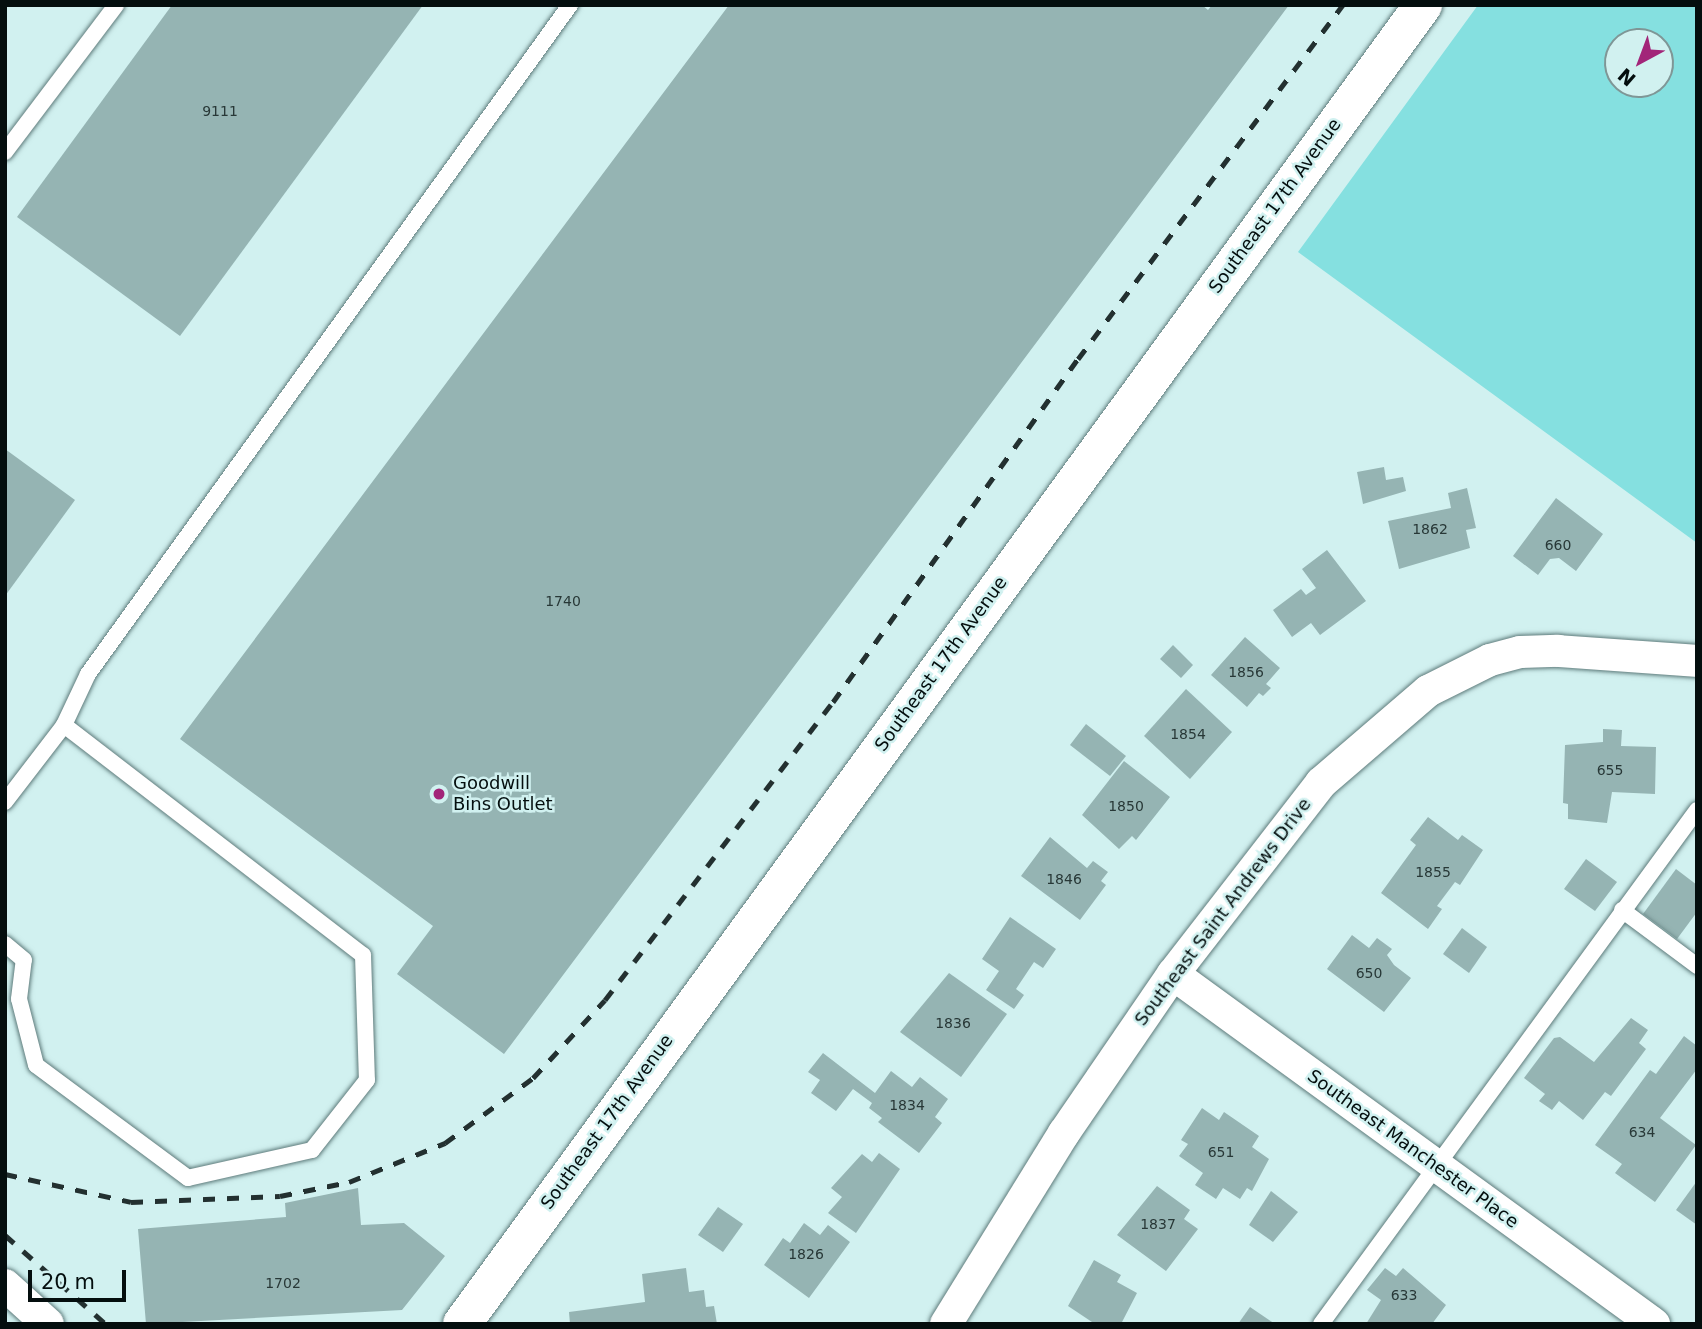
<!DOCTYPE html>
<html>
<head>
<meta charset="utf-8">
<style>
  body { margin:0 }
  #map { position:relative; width:1702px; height:1329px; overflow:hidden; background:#d1f1f0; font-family:"DejaVu Sans",sans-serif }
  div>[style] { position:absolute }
  .green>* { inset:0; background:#85e0e0 }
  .building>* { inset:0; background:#95b4b3 }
  .roads { filter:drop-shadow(0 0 2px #5e7b7b) drop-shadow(0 0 2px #5e7b7b) }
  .lane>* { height:16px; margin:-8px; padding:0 8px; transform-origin:8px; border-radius:8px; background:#fff }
  .street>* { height:32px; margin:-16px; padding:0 16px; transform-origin:16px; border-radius:16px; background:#fff }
  .secondary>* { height:38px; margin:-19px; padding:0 19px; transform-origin:19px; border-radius:19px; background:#fff }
  .rail>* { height:5px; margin-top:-2.5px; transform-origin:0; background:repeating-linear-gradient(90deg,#233030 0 12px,transparent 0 24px) }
  .dots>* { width:19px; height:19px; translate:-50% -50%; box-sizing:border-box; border:4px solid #d1f1f0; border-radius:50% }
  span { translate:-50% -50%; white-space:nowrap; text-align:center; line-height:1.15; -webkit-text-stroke:5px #d1f1f0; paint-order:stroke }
  .number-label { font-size:14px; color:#283837 }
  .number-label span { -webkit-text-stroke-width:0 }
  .street-label { font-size:18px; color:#040e0e }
  .poi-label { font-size:18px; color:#040e0e }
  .left { translate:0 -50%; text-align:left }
  .frame { position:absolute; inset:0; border:7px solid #040e0e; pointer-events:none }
  .north { position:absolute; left:1604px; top:28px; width:70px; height:70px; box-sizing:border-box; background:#d1f1f0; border:2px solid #7f9696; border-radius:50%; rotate:221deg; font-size:19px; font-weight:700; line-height:28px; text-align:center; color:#040e0e }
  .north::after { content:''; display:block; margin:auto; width:24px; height:32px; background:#a22579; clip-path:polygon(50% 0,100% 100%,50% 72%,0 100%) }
  .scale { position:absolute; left:28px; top:1270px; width:98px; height:32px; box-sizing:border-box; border:4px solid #040e0e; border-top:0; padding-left:9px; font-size:21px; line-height:24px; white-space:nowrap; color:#040e0e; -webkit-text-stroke:5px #d1f1f0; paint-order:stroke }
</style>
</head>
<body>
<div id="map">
  <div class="green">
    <div style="clip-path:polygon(evenodd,1478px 5px,1697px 5px,1697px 543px,1298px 252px,1478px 5px,1618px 42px,1660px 42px,1660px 84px,1618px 84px,1618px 42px)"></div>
  </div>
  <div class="building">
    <div style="clip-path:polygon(172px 5px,423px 5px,180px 336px,17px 217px)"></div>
    <div style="clip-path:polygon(729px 5px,1202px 5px,1208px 10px,1212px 5px,1289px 5px,504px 1054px,397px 974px,433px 926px,180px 739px)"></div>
    <div style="clip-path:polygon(5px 449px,75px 500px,5px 596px)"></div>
    <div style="clip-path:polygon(1384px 467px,1386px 480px,1403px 477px,1406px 491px,1363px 504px,1357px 472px)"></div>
    <div style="clip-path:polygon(1467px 488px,1476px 528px,1466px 530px,1470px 548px,1399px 569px,1388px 521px,1451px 508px,1448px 493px)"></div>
    <div style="clip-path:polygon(1556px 498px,1603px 534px,1576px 571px,1559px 558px,1550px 559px,1538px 575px,1513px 556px)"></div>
    <div style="clip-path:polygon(1327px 550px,1366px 601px,1320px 635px,1311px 623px,1292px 637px,1273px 610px,1301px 589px,1306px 595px,1316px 588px,1302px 569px)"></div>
    <div style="clip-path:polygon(1245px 637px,1280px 668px,1266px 684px,1271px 688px,1263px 696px,1259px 693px,1247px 707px,1211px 675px)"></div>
    <div style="clip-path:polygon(1173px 645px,1193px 665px,1181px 678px,1160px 659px)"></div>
    <div style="clip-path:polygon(1186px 689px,1232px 732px,1190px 779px,1144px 736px)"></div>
    <div style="clip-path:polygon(1086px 724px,1126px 756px,1110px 776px,1070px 745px)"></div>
    <div style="clip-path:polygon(1603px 729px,1622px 730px,1621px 746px,1656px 747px,1655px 794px,1612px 792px,1607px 823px,1568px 819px,1568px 804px,1563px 803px,1565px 745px,1603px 742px)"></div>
    <div style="clip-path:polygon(1124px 761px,1170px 797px,1136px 840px,1132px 836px,1119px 849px,1082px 815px)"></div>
    <div style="clip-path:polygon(1428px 817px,1458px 840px,1462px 835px,1483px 850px,1460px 885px,1455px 882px,1437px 906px,1442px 909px,1428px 929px,1381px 893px,1416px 845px,1410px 840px)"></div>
    <div style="clip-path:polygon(1050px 837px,1087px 868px,1093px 861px,1108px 872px,1101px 881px,1106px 885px,1080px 920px,1021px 876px)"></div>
    <div style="clip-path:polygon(1586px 859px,1617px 882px,1595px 911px,1564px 889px)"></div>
    <div style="clip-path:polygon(1676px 869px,1697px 885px,1697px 912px,1677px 939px,1643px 914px)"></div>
    <div style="clip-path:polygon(1010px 917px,1056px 949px,1043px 968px,1034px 962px,1016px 989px,1024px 995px,1014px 1009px,986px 990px,999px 971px,982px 959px)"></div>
    <div style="clip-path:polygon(1462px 928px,1487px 947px,1469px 973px,1443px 954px)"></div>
    <div style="clip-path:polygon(1352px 935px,1369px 948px,1377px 938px,1392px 949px,1387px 955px,1394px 965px,1411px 978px,1384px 1012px,1327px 969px)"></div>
    <div style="clip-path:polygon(949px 973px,1007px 1014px,961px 1077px,900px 1032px)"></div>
    <div style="clip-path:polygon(1631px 1018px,1648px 1030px,1639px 1043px,1646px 1049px,1611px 1096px,1605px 1092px,1583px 1120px,1559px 1101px,1552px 1110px,1539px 1101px,1545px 1094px,1524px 1078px,1554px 1038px,1560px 1037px,1594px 1062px)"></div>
    <div style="clip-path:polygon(1684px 1036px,1697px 1046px,1697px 1069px,1660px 1118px,1696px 1145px,1655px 1202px,1615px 1173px,1622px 1164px,1595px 1145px,1650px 1070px,1656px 1074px)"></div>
    <div style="clip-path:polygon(823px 1053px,875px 1093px,891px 1071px,912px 1087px,920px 1077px,948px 1099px,935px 1117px,942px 1123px,919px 1153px,878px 1122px,882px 1118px,869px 1108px,872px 1103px,853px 1089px,836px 1111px,811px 1093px,820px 1080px,808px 1072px)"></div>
    <div style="clip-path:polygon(1202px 1108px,1219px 1120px,1224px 1112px,1259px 1136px,1252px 1147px,1269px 1159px,1252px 1191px,1247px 1188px,1240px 1199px,1223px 1188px,1216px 1199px,1195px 1185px,1203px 1173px,1179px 1156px,1188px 1144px,1181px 1140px)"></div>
    <div style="clip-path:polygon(879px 1153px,900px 1169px,856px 1233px,828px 1213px,842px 1197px,831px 1188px,862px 1154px,872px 1162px)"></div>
    <div style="clip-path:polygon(1697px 1181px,1697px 1225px,1676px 1210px)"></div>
    <div style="clip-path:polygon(1157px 1186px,1190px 1210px,1184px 1219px,1198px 1229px,1166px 1271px,1117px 1235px)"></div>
    <div style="clip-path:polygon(358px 1188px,361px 1225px,404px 1223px,445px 1256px,402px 1310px,146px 1324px,138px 1229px,286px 1217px,285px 1203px)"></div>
    <div style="clip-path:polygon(1271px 1191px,1298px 1212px,1273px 1242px,1249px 1225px)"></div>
    <div style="clip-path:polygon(718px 1207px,743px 1224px,723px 1252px,698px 1235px)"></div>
    <div style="clip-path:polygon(804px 1223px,820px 1235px,828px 1225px,850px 1242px,809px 1298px,764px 1265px,783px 1238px,790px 1243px)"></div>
    <div style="clip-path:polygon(1094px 1260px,1121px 1275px,1117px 1282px,1137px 1293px,1121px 1324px,1095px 1324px,1068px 1306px)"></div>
    <div style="clip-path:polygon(686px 1268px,689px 1292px,704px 1290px,706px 1307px,714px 1306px,717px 1324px,570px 1324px,569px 1312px,645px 1302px,642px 1274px)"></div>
    <div style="clip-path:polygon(1385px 1268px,1396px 1276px,1403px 1268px,1446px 1305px,1432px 1324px,1366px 1324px,1381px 1300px,1367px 1290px)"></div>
    <div style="clip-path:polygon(1250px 1307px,1275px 1324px,1238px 1324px)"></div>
  </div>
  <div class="roads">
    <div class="lane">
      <div style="left:5px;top:152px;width:184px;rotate:-52.9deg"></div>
      <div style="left:64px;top:725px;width:56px;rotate:-64.8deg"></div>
      <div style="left:88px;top:674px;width:825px;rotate:-54.23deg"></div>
      <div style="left:5px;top:802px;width:97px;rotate:-52.5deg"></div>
      <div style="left:64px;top:725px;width:377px;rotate:37.6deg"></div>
      <div style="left:363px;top:955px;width:125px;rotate:88.2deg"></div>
      <div style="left:367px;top:1080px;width:89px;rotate:128.2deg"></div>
      <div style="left:312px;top:1150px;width:127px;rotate:167.3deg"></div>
      <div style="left:188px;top:1178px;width:189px;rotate:-143.4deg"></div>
      <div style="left:36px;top:1065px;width:68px;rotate:-104.4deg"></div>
      <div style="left:19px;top:999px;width:39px;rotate:-83deg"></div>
      <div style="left:24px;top:960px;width:25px;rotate:-140deg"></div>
      <div style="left:1622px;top:910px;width:94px;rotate:36.7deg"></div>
      <div style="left:1321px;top:1324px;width:637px;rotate:-53.81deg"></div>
    </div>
    <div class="street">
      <div style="left:1173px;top:974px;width:595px;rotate:36.04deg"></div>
      <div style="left:5px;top:1285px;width:58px;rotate:42.2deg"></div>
      <div style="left:946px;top:1324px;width:225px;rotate:-58.3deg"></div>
      <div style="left:1064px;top:1133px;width:193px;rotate:-55.6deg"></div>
      <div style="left:1173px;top:974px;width:242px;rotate:-52.2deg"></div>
      <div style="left:1321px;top:783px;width:141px;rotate:-40.7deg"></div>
      <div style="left:1428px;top:691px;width:69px;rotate:-26.6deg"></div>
      <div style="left:1490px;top:660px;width:31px;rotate:-15deg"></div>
      <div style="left:1520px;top:652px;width:38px;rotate:-2deg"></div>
      <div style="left:1558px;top:651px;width:139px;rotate:4.1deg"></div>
    </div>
    <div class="secondary">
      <div style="left:462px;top:1324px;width:1632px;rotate:-53.92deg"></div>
    </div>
  </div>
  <div class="rail">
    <div style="left:5px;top:1174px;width:129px;rotate:12.5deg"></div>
    <div style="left:131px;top:1202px;width:149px;rotate:-2.3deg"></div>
    <div style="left:280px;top:1196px;width:70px;rotate:-11.5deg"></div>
    <div style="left:349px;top:1182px;width:104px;rotate:-22.1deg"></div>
    <div style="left:445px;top:1143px;width:109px;rotate:-36.5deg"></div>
    <div style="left:533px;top:1078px;width:106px;rotate:-47.3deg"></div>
    <div style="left:605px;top:1000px;width:375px;rotate:-52.6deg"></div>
    <div style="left:833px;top:702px;width:422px;rotate:-54.5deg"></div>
    <div style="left:1078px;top:359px;width:442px;rotate:-53.2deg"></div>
    <div style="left:5px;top:1235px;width:135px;rotate:41.4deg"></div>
  </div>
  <div class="dots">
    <div style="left:439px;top:794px;background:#a22579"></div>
  </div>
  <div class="number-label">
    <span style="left:220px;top:111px">9111</span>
    <span style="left:1430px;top:529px">1862</span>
    <span style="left:1558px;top:545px">660</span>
    <span style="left:563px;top:601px">1740</span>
    <span style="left:1246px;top:672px">1856</span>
    <span style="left:1188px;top:734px">1854</span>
    <span style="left:1610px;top:770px">655</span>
    <span style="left:1126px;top:806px">1850</span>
    <span style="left:1433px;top:872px">1855</span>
    <span style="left:1064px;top:879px">1846</span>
    <span style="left:1369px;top:973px">650</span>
    <span style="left:953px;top:1023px">1836</span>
    <span style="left:907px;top:1105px">1834</span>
    <span style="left:1642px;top:1132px">634</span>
    <span style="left:1221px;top:1152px">651</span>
    <span style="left:1158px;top:1224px">1837</span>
    <span style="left:806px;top:1254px">1826</span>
    <span style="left:283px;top:1283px">1702</span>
    <span style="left:1404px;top:1295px">633</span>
  </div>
  <div class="street-label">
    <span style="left:1275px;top:206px;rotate:-54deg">Southeast 17th Avenue</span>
    <span style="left:941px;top:664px;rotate:-54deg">Southeast 17th Avenue</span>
    <span style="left:1223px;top:912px;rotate:-53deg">Southeast Saint Andrews Drive</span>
    <span style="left:607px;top:1122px;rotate:-54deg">Southeast 17th Avenue</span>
    <span style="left:1413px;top:1149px;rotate:36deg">Southeast Manchester Place</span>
  </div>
  <div class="poi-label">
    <span class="left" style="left:453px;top:794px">Goodwill<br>Bins Outlet</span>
  </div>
  <div class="frame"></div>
  <div class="north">N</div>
  <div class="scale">20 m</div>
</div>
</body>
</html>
